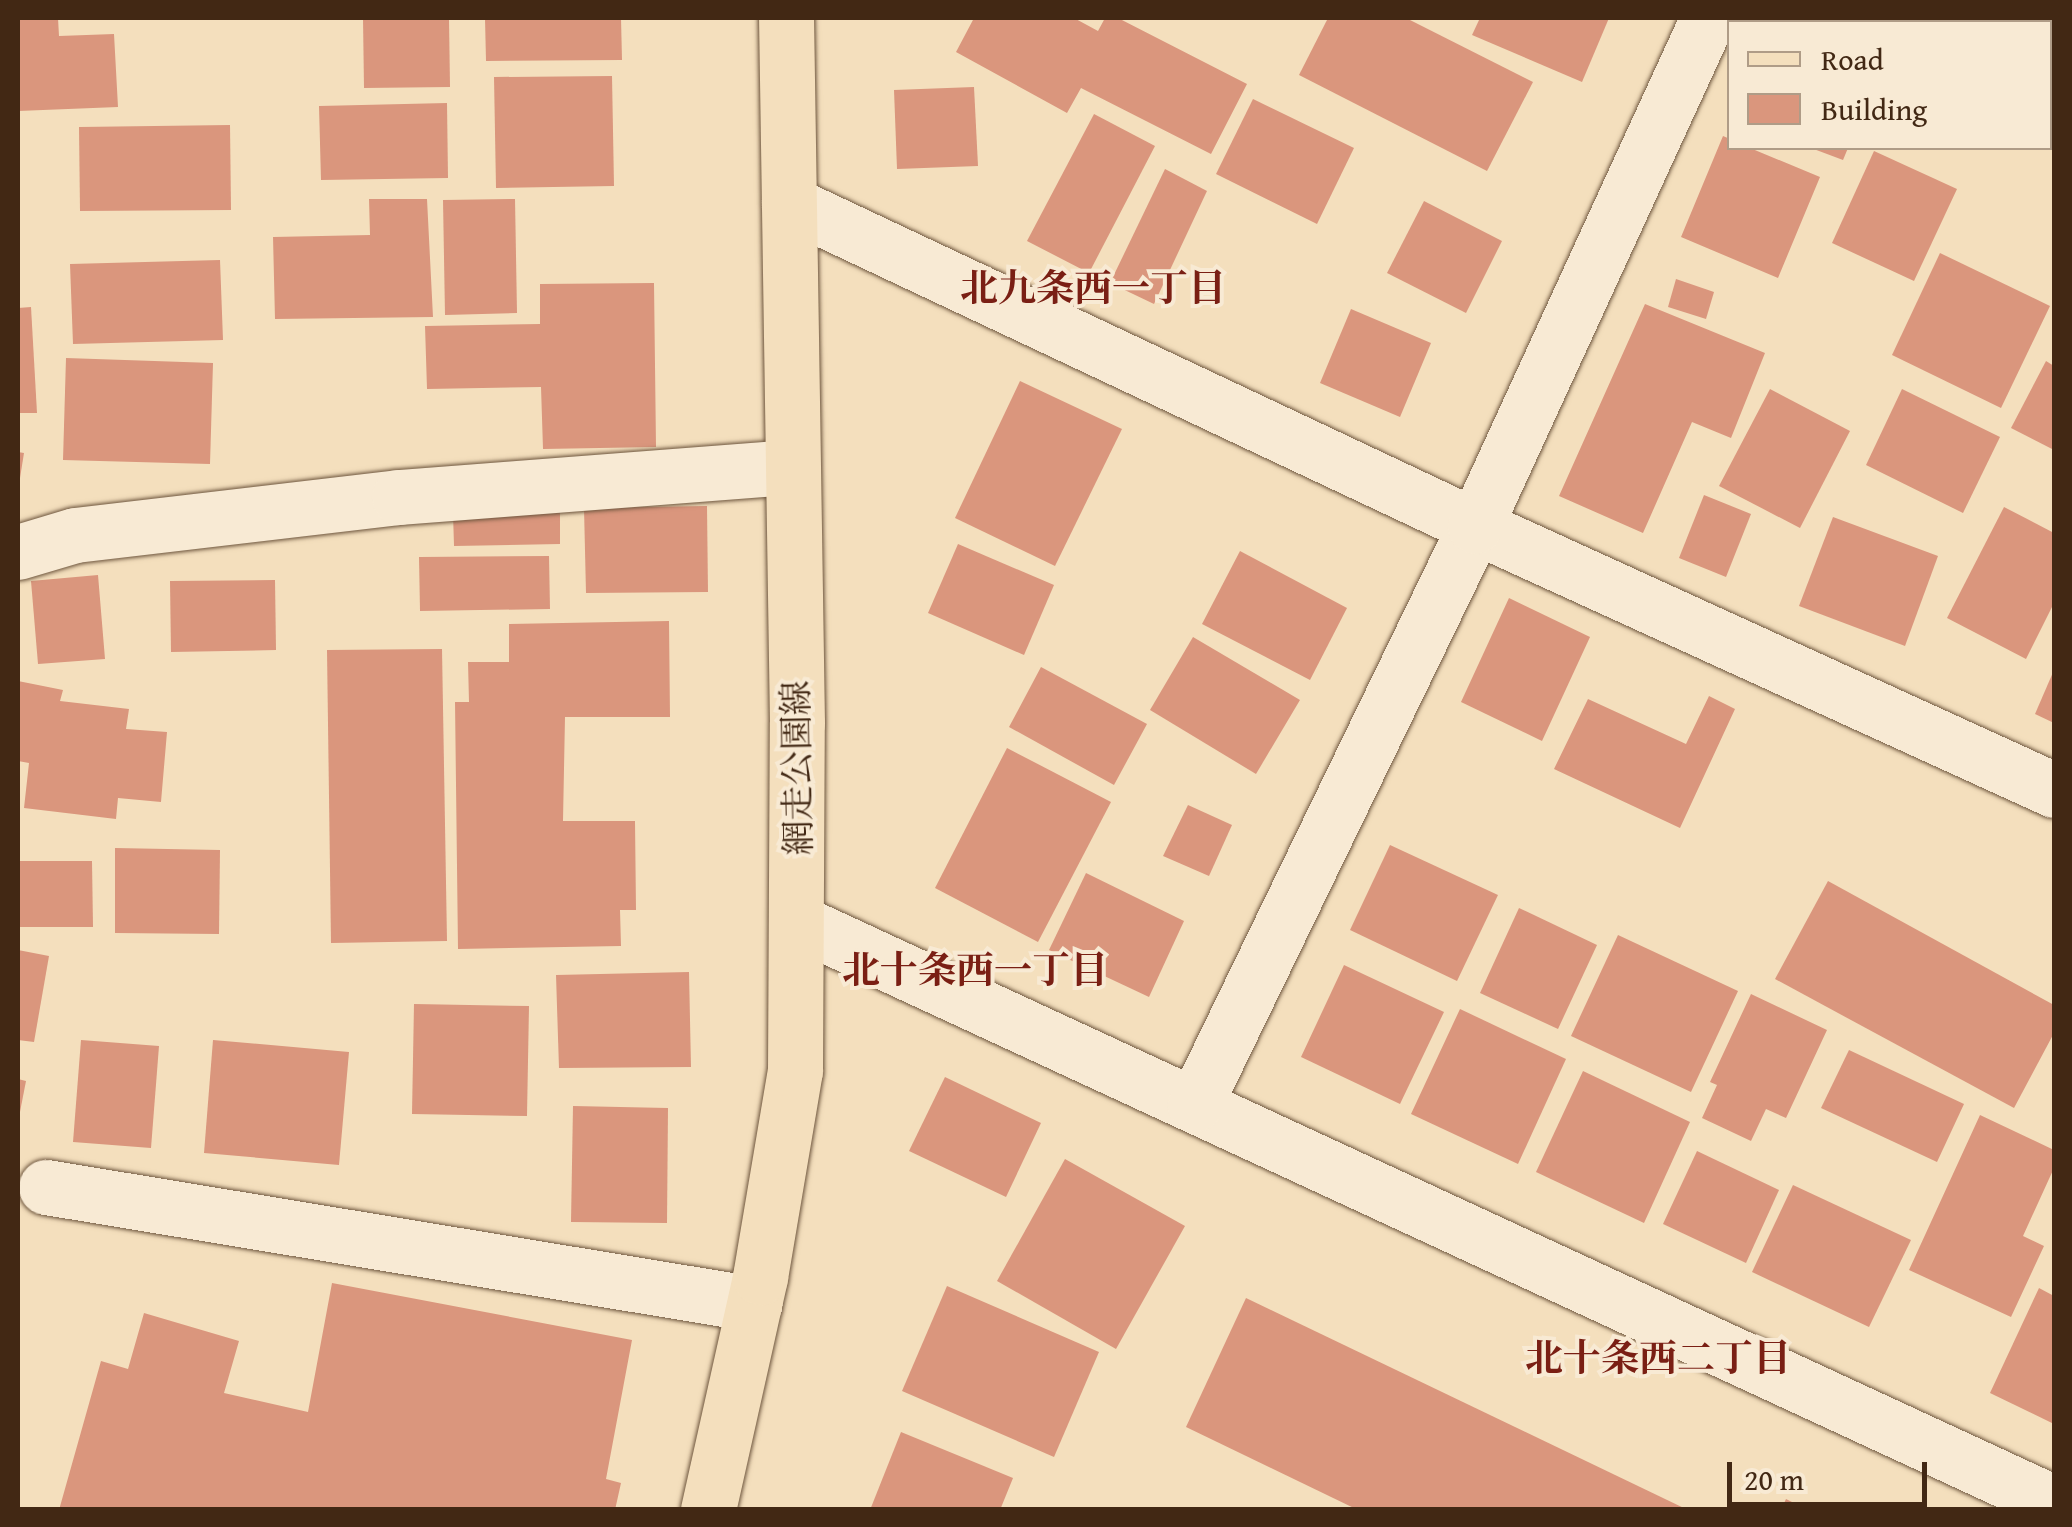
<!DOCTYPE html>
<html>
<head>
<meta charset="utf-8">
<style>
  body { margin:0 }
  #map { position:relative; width:2072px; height:1527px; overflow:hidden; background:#f4dfbd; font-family:"Gentium Book Plus","Noto Serif JP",serif }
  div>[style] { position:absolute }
  .building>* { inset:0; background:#da967d }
  .roads { filter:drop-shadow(0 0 2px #6e563e) drop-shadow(0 0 2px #6e563e) }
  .street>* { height:55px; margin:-27.5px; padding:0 27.5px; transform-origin:27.5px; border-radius:27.5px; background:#f8ead4 }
  .secondary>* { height:55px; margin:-27.5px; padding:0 27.5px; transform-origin:27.5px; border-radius:27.5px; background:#f8ead4 }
  .primary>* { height:55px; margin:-27.5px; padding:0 27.5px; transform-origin:27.5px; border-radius:27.5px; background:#f4dfbd }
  span { translate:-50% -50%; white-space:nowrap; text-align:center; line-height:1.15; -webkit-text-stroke:8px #f8ead4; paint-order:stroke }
  .street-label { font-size:35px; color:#422814 }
  .neighbourhood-label { font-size:38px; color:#7a1f14; font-weight:700 }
  .frame { position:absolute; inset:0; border:20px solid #422814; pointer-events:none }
  .legend { position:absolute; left:1727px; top:20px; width:325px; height:130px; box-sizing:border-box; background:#f8ead4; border:2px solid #af9c87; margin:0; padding:12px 18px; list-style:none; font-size:30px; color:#422814 }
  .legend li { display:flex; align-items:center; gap:20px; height:50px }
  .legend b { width:50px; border:2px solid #af9c87 }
  .scale { position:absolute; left:1727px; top:1462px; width:200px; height:45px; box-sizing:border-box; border:5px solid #422814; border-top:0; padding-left:12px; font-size:30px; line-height:35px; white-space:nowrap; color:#422814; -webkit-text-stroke:8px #f8ead4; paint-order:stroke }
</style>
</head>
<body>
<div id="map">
  <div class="building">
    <div style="clip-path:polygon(18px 18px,58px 18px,59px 36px,114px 34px,118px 107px,18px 111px)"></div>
    <div style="clip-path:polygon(363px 18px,449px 18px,450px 87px,364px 88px)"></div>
    <div style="clip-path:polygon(485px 18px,621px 18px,622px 60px,486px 61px)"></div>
    <div style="clip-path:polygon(974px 18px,1074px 18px,1098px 31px,1105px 18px,1118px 18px,1247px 84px,1211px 154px,1081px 88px,1067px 113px,956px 52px)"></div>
    <div style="clip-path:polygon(1328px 18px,1406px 18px,1533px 82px,1487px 171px,1299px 75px)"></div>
    <div style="clip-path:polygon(1480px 18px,1609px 18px,1582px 82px,1472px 35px)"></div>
    <div style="clip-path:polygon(612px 76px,614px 186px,496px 188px,494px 77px)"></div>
    <div style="clip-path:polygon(974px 87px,978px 166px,897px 169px,894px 90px)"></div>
    <div style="clip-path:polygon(1253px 99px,1354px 148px,1317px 224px,1216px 174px)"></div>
    <div style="clip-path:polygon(447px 103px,448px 178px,321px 180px,319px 106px)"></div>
    <div style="clip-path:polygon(1094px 114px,1155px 146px,1089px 273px,1027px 241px)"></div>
    <div style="clip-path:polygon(230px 125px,231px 210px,80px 211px,79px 127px)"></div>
    <div style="clip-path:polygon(1723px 136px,1730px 139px,1730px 148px,1750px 148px,1820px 177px,1778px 278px,1681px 237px)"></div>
    <div style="clip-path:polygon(1811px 148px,1848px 148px,1843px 160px)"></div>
    <div style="clip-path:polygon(1874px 151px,1957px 189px,1914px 281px,1832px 243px)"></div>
    <div style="clip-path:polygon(1165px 169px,1207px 191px,1154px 304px,1110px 283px)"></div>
    <div style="clip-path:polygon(369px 199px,427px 199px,433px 317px,275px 319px,273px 237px,370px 235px)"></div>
    <div style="clip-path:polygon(515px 199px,517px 313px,445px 315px,443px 200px)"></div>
    <div style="clip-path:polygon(1424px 201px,1502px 241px,1466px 313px,1387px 273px)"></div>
    <div style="clip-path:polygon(1940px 253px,2050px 306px,2001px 408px,1892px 355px)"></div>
    <div style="clip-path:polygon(220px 260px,223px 340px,73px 344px,70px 264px)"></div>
    <div style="clip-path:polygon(1676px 279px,1714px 292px,1706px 319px,1668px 307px)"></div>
    <div style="clip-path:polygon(654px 283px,656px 447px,543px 449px,541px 387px,427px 389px,425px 326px,540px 324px,540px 284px)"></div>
    <div style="clip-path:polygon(1645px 304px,1765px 353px,1731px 438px,1692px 422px,1643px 533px,1559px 496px)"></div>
    <div style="clip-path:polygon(31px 307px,37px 413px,18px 413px,18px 308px)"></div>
    <div style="clip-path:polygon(1351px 309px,1431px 343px,1400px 417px,1320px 383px)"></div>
    <div style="clip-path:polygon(66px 358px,213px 363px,210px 464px,63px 460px)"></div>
    <div style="clip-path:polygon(2046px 361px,2054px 366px,2054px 450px,2011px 428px)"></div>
    <div style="clip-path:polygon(1020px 381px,1122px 429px,1055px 566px,955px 518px)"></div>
    <div style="clip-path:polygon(1770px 389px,1850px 431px,1800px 528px,1719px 486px)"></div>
    <div style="clip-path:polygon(1902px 389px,2000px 437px,1963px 513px,1866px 465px)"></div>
    <div style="clip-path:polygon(18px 452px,24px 453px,20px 478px,18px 478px)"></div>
    <div style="clip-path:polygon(1704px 495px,1751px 514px,1726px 577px,1679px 558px)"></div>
    <div style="clip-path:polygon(707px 506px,708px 592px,586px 593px,584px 508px)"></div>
    <div style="clip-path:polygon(2004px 507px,2054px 533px,2054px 603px,2026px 659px,1947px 618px)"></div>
    <div style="clip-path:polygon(560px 513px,560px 544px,454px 546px,453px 514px)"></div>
    <div style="clip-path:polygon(1833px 517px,1938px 556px,1905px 646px,1799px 606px)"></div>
    <div style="clip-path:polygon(958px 544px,1054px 585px,1024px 655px,928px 613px)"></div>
    <div style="clip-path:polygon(1240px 551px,1347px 608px,1310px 680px,1202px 624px)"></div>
    <div style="clip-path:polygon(549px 556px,550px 609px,420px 611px,419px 557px)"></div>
    <div style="clip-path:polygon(98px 575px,105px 659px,38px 664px,31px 581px)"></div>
    <div style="clip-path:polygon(275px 580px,276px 650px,171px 652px,170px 581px)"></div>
    <div style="clip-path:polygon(1509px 598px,1590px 637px,1542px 741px,1461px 702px)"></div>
    <div style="clip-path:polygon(669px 621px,670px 717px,565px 717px,563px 821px,635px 821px,636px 910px,620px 910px,621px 946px,458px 949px,455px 702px,469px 702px,468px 662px,509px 662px,509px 624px)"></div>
    <div style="clip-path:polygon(1193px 637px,1300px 700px,1256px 774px,1150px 710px)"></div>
    <div style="clip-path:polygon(442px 649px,447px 941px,331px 943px,327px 650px)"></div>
    <div style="clip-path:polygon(1041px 667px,1147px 724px,1114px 785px,1009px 727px)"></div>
    <div style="clip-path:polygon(2054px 670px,2054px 723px,2035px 714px)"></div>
    <div style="clip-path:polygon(18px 681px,63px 690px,60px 701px,129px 709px,126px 729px,167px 732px,161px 802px,118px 798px,116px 819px,24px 808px,29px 763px,18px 761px)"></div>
    <div style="clip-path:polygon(1709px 696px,1735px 709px,1680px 828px,1554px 769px,1588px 699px,1686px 744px)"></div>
    <div style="clip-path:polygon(1007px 748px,1111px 802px,1038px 942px,935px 888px)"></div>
    <div style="clip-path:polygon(1188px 805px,1232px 825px,1209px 876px,1163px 856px)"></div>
    <div style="clip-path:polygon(1390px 845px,1498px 895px,1457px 981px,1350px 930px)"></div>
    <div style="clip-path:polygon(115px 848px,220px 850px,219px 934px,115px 933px)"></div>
    <div style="clip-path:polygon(18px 861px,92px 861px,93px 927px,19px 927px)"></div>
    <div style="clip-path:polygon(1086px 873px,1184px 921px,1149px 997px,1049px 950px)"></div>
    <div style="clip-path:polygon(1828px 881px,2054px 1005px,2054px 1033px,2014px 1108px,1775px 979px)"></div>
    <div style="clip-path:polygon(1519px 908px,1597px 945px,1558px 1029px,1480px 993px)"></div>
    <div style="clip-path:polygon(1618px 935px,1738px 991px,1691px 1092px,1571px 1036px)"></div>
    <div style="clip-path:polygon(18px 950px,49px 956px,34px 1042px,18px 1040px)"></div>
    <div style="clip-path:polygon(1344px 965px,1444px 1012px,1400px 1104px,1301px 1057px)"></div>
    <div style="clip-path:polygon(689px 972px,691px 1067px,559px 1068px,556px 975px)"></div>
    <div style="clip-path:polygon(1751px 994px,1827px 1030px,1786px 1118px,1766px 1109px,1751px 1141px,1702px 1118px,1717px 1085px,1710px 1082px)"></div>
    <div style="clip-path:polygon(414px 1004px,529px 1006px,527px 1116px,412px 1114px)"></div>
    <div style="clip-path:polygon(1460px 1009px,1566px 1059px,1518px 1164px,1411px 1114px)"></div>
    <div style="clip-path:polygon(81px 1040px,159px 1046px,151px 1148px,73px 1142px)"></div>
    <div style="clip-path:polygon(213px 1040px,349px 1052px,339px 1165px,204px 1153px)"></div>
    <div style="clip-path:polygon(1849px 1050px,1964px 1104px,1937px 1162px,1821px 1108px)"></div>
    <div style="clip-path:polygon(1583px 1071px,1690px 1122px,1644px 1223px,1536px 1172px)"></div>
    <div style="clip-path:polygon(945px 1077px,1041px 1123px,1006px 1197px,909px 1151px)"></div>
    <div style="clip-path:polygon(18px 1079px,26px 1081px,19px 1117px,18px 1117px)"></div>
    <div style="clip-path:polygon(573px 1106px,668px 1108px,667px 1223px,571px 1222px)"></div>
    <div style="clip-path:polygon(1980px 1115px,2054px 1150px,2054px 1168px,2023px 1236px,2044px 1246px,2011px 1317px,1909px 1270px)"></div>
    <div style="clip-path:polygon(1697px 1151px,1779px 1190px,1746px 1263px,1663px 1224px)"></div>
    <div style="clip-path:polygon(1065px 1159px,1185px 1226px,1116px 1349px,997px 1281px)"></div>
    <div style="clip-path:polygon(1793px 1185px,1911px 1240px,1869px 1327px,1752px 1272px)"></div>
    <div style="clip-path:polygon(332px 1283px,632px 1340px,606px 1479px,621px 1483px,615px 1510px,59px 1510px,101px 1361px,128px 1369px,144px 1313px,239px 1341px,224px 1393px,308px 1412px)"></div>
    <div style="clip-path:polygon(947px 1286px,1099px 1352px,1054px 1457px,902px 1391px)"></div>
    <div style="clip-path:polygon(2039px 1288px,2054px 1296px,2054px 1424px,1990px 1393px)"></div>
    <div style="clip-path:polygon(1246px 1298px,1688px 1510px,1358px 1510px,1186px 1427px)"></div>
    <div style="clip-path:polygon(901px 1432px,1013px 1478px,1000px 1510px,870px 1510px)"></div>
    <div style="clip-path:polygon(1786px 1499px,1808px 1510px,1781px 1510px)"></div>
  </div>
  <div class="roads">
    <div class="street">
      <div style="left:789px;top:203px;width:758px;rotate:25.21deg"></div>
      <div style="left:1475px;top:526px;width:636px;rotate:24.51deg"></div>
      <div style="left:18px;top:552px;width:59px;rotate:-16.6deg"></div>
      <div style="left:75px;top:535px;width:326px;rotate:-6.7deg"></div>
      <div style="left:399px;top:497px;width:392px;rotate:-4.4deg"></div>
      <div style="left:798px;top:922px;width:1384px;rotate:24.82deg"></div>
      <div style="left:1195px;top:1104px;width:642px;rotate:-64.15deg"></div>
      <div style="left:1475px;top:526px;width:559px;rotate:-65.36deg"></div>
      <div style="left:46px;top:1187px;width:718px;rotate:9.38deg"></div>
    </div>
    <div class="secondary">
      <div style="left:1904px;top:18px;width:12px;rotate:20deg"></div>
      <div style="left:2050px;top:84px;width:5px;rotate:37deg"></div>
    </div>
    <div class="primary">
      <div style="left:708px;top:1510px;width:239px;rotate:-77.4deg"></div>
      <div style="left:760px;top:1277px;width:209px;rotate:-80.4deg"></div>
      <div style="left:795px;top:1071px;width:348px;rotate:-89.7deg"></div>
      <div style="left:797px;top:723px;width:705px;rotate:-90.89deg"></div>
    </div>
  </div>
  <div class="street-label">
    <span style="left:797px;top:768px;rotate:-91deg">網走公園線</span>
  </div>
  <div class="neighbourhood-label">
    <span style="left:1093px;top:288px">北九条西一丁目</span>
    <span style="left:975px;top:970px">北十条西一丁目</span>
    <span style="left:1658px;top:1358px">北十条西二丁目</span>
  </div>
  <div class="frame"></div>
  <ul class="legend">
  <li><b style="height:12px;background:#f4dfbd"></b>Road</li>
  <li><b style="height:28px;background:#da967d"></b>Building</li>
  </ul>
  <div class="scale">20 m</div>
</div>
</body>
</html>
